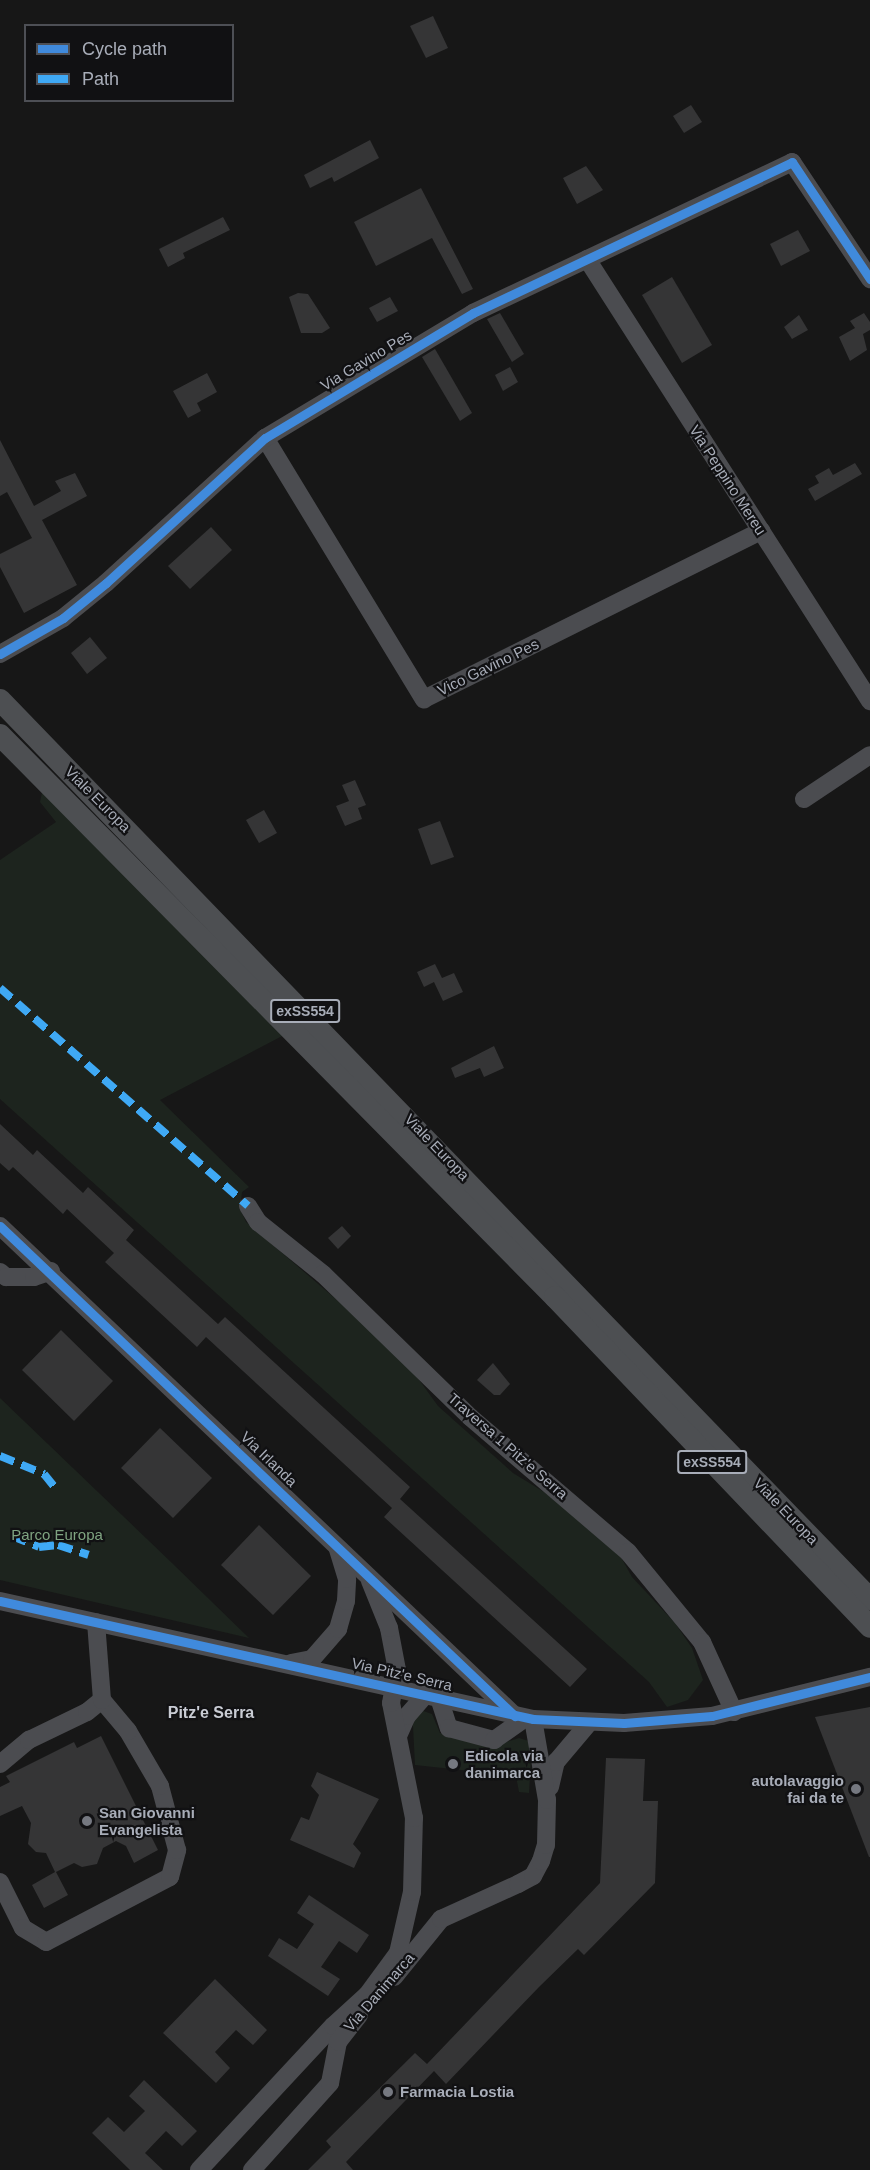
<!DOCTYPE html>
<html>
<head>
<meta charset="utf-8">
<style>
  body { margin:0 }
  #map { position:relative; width:870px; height:2170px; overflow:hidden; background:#171717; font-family:Helvetica,sans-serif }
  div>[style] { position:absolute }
  .green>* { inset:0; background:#1d241e }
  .building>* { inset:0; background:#353536 }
  .minor>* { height:18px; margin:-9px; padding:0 9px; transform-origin:9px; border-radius:9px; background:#4b4c50 }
  .major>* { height:22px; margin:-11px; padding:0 11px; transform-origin:11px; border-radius:11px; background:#4d4f52 }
  .quiet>* { height:8px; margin-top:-4px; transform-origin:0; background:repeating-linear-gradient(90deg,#3fa9f5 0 15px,transparent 0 23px) }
  .cycleway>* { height:9px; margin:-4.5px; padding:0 4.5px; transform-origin:4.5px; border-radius:4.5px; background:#408adc }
  .dots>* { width:16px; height:16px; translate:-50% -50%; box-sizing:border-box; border:3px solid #111113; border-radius:50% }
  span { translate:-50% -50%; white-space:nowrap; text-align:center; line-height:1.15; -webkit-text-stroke:4.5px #111113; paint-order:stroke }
  .shield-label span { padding:2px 4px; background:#111113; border:2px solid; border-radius:4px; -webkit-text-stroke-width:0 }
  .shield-label { font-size:14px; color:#a8adb8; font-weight:700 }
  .street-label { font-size:15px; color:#a8adb8 }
  .park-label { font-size:15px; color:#7fa381 }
  .poi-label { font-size:15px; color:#a8adb8; font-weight:700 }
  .left { translate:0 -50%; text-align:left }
  .right { translate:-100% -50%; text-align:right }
  .neighbourhood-label { font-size:16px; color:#c9ccd4; font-weight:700 }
  .legend { position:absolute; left:24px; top:24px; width:210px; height:78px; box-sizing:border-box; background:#111113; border:2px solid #4d4f55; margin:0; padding:8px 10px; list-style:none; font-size:18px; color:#a8adb8 }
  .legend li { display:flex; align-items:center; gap:12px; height:30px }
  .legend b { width:30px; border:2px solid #4d4f55 }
</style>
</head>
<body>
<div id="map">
  <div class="green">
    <div style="clip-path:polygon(43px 788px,288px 1033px,160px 1100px,249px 1187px,242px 1192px,240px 1209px,246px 1222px,373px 1331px,412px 1370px,438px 1406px,513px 1473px,544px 1492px,617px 1550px,632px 1577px,675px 1623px,692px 1648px,703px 1680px,688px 1700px,667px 1707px,649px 1682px,0 1099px,0 860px,56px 822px,40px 802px)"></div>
    <div style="clip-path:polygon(0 1398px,173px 1564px,249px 1638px,0 1580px)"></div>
    <div style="clip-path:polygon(412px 1707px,432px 1714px,440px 1733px,497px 1745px,519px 1738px,532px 1742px,529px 1793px,519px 1792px,516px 1776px,415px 1765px)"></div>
  </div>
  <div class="building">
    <div style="clip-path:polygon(433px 16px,448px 48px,426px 58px,410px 26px)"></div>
    <div style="clip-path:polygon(691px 105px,702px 122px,684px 133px,673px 116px)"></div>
    <div style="clip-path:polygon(370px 140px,379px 158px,334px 182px,332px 177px,310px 188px,304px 175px)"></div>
    <div style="clip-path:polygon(586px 166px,603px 190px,577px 204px,563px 178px)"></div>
    <div style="clip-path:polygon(421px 188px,473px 289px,462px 294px,432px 238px,376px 266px,354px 222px)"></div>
    <div style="clip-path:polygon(223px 217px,230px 230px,183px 253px,185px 258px,168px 267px,159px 249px)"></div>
    <div style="clip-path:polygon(798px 230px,810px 251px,781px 266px,770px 244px)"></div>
    <div style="clip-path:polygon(672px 277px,712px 345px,682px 363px,642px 295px)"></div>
    <div style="clip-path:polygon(298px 293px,308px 294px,330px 328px,322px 333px,301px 333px,289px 297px)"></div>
    <div style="clip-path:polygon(390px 297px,398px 311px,377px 322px,369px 308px)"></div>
    <div style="clip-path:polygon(500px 313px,524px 354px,512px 362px,487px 319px)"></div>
    <div style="clip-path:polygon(864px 313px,870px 322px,870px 330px,863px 334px,867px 350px,850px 361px,839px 337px,855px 328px,850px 321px)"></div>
    <div style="clip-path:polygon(799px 315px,808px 330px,792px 339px,784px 327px)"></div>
    <div style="clip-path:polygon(435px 349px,472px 413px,460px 421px,422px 357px)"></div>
    <div style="clip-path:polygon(510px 367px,518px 382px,503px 391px,495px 375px)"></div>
    <div style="clip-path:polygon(207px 373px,217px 392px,197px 403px,201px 411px,188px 418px,173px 391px)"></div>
    <div style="clip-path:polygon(0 440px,34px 506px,61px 491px,55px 481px,75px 473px,87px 496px,42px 520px,77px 585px,24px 613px,0 567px,0 554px,32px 538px,7px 492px,0 496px)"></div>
    <div style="clip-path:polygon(855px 463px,862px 474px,815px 501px,808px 489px,819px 483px,815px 476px,829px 468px,833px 475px)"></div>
    <div style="clip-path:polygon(211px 527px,232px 550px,190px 589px,168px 566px)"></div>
    <div style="clip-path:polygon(90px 637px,107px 658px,87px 674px,71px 653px)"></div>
    <div style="clip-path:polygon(355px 780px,366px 805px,358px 808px,362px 819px,345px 826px,336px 806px,349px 801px,342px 785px)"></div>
    <div style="clip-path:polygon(264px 810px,277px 833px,259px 843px,246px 820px)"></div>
    <div style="clip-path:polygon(440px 821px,454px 857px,431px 865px,418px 829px)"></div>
    <div style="clip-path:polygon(435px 964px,442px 978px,454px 973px,463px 992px,443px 1001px,434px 982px,424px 987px,417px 972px)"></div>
    <div style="clip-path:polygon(494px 1046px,504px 1068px,484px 1077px,480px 1068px,455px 1078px,451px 1068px)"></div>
    <div style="clip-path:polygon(0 1124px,33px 1155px,37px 1150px,83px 1193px,88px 1187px,134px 1230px,126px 1240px,218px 1324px,225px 1317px,410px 1487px,400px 1499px,587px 1669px,570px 1687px,384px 1517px,392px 1508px,206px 1337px,197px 1347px,105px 1262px,114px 1253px,67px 1209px,63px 1214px,13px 1167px,9px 1171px,0 1163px)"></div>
    <div style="clip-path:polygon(342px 1226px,351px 1236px,338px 1249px,328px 1238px)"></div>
    <div style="clip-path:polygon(61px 1330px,113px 1381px,74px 1421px,22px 1370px)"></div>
    <div style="clip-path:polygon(493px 1363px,510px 1384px,500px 1395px,494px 1395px,477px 1380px)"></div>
    <div style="clip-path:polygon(160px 1428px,212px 1478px,173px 1518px,121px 1468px)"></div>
    <div style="clip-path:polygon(259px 1525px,311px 1576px,273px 1615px,221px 1565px)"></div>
    <div style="clip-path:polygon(870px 1707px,870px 1857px,869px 1857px,815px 1717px)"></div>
    <div style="clip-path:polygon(101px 1736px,158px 1850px,134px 1863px,126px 1846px,116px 1841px,103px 1848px,97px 1864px,82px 1867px,74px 1863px,56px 1872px,68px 1895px,44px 1908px,32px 1885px,55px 1872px,46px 1853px,36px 1852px,28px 1844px,31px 1823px,22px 1806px,0 1816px,0 1787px,10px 1782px,6px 1776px,74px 1742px,77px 1748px)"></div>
    <div style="clip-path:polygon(606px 1758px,645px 1759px,643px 1801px,658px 1801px,655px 1883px,584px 1955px,578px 1949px,539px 1987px,446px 2084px,434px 2071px,346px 2162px,353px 2170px,308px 2170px,331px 2147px,326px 2141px,415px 2053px,427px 2064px,600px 1883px)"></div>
    <div style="clip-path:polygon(317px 1772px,379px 1799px,353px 1844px,361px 1853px,354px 1868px,290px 1840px,301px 1817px,309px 1820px,319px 1795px,311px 1786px)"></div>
    <div style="clip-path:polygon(309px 1895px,369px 1935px,357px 1953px,339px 1941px,321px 1967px,340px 1979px,328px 1996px,268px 1956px,279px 1938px,297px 1949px,314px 1924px,297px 1913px)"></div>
    <div style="clip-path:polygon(215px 1979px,267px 2030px,253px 2045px,236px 2030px,215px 2052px,230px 2068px,216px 2083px,163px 2033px)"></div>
    <div style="clip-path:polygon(144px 2080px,197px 2131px,182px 2146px,166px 2131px,145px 2153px,163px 2170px,130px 2170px,92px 2133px,108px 2117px,124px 2132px,145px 2111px,129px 2096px)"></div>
  </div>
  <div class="minor">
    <div style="left:587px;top:259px;width:525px;rotate:57.37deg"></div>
    <div style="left:265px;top:438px;width:306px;rotate:58.7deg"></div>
    <div style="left:424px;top:699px;width:377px;rotate:-26.5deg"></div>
    <div style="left:0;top:654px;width:73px;rotate:-29.7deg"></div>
    <div style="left:63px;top:618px;width:55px;rotate:-39.1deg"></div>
    <div style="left:106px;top:583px;width:215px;rotate:-42.4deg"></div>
    <div style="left:265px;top:438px;width:243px;rotate:-31deg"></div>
    <div style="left:473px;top:313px;width:353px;rotate:-25.3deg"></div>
    <div style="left:792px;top:162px;width:141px;rotate:56.3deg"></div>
    <div style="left:804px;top:799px;width:79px;rotate:-33.7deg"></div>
    <div style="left:248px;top:1206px;width:19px;rotate:58deg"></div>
    <div style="left:258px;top:1222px;width:83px;rotate:38.7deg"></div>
    <div style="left:323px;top:1274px;width:205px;rotate:44.2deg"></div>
    <div style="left:470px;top:1417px;width:208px;rotate:40.5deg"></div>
    <div style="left:628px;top:1552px;width:117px;rotate:50.6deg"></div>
    <div style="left:702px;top:1642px;width:77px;rotate:65.4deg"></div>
    <div style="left:0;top:1226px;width:709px;rotate:43.57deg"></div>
    <div style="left:0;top:1272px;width:8px;rotate:40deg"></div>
    <div style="left:6px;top:1277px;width:28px"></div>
    <div style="left:34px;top:1277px;width:18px;rotate:-19deg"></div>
    <div style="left:0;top:1601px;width:546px;rotate:12.48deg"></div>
    <div style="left:533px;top:1719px;width:91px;rotate:2.5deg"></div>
    <div style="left:624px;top:1723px;width:88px;rotate:-4.5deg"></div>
    <div style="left:712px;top:1716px;width:163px;rotate:-13.9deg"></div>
    <div style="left:291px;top:1663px;width:21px;rotate:-11deg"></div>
    <div style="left:312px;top:1659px;width:40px;rotate:-49deg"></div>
    <div style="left:338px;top:1629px;width:29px;rotate:-74deg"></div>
    <div style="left:346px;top:1601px;width:22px;rotate:-87deg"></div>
    <div style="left:347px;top:1579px;width:31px;rotate:-107deg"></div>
    <div style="left:439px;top:1698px;width:32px;rotate:72deg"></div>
    <div style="left:449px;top:1728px;width:47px;rotate:14.9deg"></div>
    <div style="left:494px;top:1740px;width:38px;rotate:-35deg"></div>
    <div style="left:398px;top:1736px;width:22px;rotate:-66deg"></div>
    <div style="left:407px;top:1716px;width:28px;rotate:-49deg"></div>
    <div style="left:0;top:1764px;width:38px;rotate:-40deg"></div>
    <div style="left:29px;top:1740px;width:64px;rotate:-25.8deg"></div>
    <div style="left:87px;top:1712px;width:19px;rotate:-39deg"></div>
    <div style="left:550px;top:1787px;width:26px;rotate:-77deg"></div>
    <div style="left:556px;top:1762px;width:51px;rotate:-49.8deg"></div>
    <div style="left:0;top:1882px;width:51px;rotate:63.4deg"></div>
    <div style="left:23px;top:1928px;width:27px;rotate:31deg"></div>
    <div style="left:46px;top:1942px;width:140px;rotate:-27.7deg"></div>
    <div style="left:170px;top:1877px;width:28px;rotate:-75deg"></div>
    <div style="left:177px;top:1850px;width:66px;rotate:-104.9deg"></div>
    <div style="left:160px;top:1786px;width:64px;rotate:-120.2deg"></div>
    <div style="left:128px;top:1731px;width:40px;rotate:-130deg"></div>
    <div style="left:102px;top:1700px;width:78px;rotate:-94.4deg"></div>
    <div style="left:394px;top:1977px;width:75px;rotate:-51deg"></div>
    <div style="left:441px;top:1919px;width:85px;rotate:-24.4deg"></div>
    <div style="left:518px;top:1884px;width:17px;rotate:-28deg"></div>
    <div style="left:533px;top:1876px;width:17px;rotate:-62deg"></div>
    <div style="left:541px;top:1861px;width:17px;rotate:-73deg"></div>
    <div style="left:546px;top:1845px;width:45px;rotate:-88.7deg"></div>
    <div style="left:547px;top:1800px;width:82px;rotate:-99.8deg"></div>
    <div style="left:199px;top:2170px;width:197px;rotate:-47.1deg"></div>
    <div style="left:333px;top:2026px;width:46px;rotate:-42.4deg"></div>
    <div style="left:367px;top:1995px;width:52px;rotate:-53.6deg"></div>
    <div style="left:398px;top:1953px;width:63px;rotate:-77.1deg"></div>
    <div style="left:412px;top:1892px;width:74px;rotate:-88.5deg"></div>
    <div style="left:414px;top:1818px;width:117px;rotate:-101.3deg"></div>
    <div style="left:391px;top:1703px;width:34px;rotate:-80deg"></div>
    <div style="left:397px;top:1670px;width:43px;rotate:-100.8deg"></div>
    <div style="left:389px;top:1628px;width:51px;rotate:-112deg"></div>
    <div style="left:252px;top:2170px;width:117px;rotate:-48.1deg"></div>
    <div style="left:330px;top:2083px;width:42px;rotate:-79deg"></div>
    <div style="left:338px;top:2042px;width:34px;rotate:-52deg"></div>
  </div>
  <div class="major">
    <div style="left:0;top:700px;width:1251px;rotate:45.94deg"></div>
    <div style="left:0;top:735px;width:790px;rotate:45.36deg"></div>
    <div style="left:555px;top:1297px;width:456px;rotate:46.3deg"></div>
  </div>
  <div class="quiet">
    <div style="left:0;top:988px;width:330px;rotate:41.3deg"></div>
    <div style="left:0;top:1456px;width:48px;rotate:22.2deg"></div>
    <div style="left:44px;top:1474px;width:19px;rotate:51deg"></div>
    <div style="left:12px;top:1536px;width:29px;rotate:22deg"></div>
    <div style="left:39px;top:1547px;width:19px;rotate:-6deg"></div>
    <div style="left:58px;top:1545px;width:32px;rotate:18deg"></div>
  </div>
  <div class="cycleway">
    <div style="left:0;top:654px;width:73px;rotate:-29.7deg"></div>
    <div style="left:63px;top:618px;width:55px;rotate:-39.1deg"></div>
    <div style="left:106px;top:583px;width:215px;rotate:-42.4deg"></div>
    <div style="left:265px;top:438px;width:243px;rotate:-31deg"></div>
    <div style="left:473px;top:313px;width:353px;rotate:-25.3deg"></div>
    <div style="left:792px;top:162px;width:141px;rotate:56.3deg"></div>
    <div style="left:0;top:1226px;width:711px;rotate:43.58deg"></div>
    <div style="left:0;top:1601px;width:546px;rotate:12.48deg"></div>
    <div style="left:533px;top:1719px;width:91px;rotate:2.5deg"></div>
    <div style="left:624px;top:1723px;width:88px;rotate:-4.5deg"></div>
    <div style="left:712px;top:1716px;width:163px;rotate:-13.9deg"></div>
  </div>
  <div class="dots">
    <div style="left:453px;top:1764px;background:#757880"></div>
    <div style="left:856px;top:1789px;background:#757880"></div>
    <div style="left:87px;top:1821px;background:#757880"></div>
    <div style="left:388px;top:2092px;background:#757880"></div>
  </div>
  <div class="shield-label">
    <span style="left:305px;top:1011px">exSS554</span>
    <span style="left:712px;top:1462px">exSS554</span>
  </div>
  <div class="street-label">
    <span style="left:366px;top:360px;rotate:-31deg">Via Gavino Pes</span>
    <span style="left:728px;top:480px;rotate:57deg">Via Peppino Mereu</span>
    <span style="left:488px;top:667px;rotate:-26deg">Vico Gavino Pes</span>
    <span style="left:98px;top:799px;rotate:45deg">Viale Europa</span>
    <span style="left:437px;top:1147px;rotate:46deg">Viale Europa</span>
    <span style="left:508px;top:1446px;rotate:41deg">Traversa 1 Pitz'e Serra</span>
    <span style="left:269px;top:1459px;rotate:44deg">Via Irlanda</span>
    <span style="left:786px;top:1511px;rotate:46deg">Viale Europa</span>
    <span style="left:402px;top:1674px;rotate:13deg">Via Pitz'e Serra</span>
    <span style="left:379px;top:1992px;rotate:-49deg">Via Danimarca</span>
  </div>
  <div class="park-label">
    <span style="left:57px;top:1535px">Parco Europa</span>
  </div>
  <div class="poi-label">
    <span class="left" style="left:465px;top:1764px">Edicola via<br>danimarca</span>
    <span class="right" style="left:844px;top:1789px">autolavaggio<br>fai da te</span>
    <span class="left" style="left:99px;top:1821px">San Giovanni<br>Evangelista</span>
    <span class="left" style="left:400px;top:2092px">Farmacia Lostia</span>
  </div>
  <div class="neighbourhood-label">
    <span style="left:211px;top:1713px">Pitz'e Serra</span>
  </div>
  <ul class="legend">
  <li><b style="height:8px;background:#408adc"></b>Cycle path</li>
  <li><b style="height:8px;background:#3fa9f5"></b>Path</li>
  </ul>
</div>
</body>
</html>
